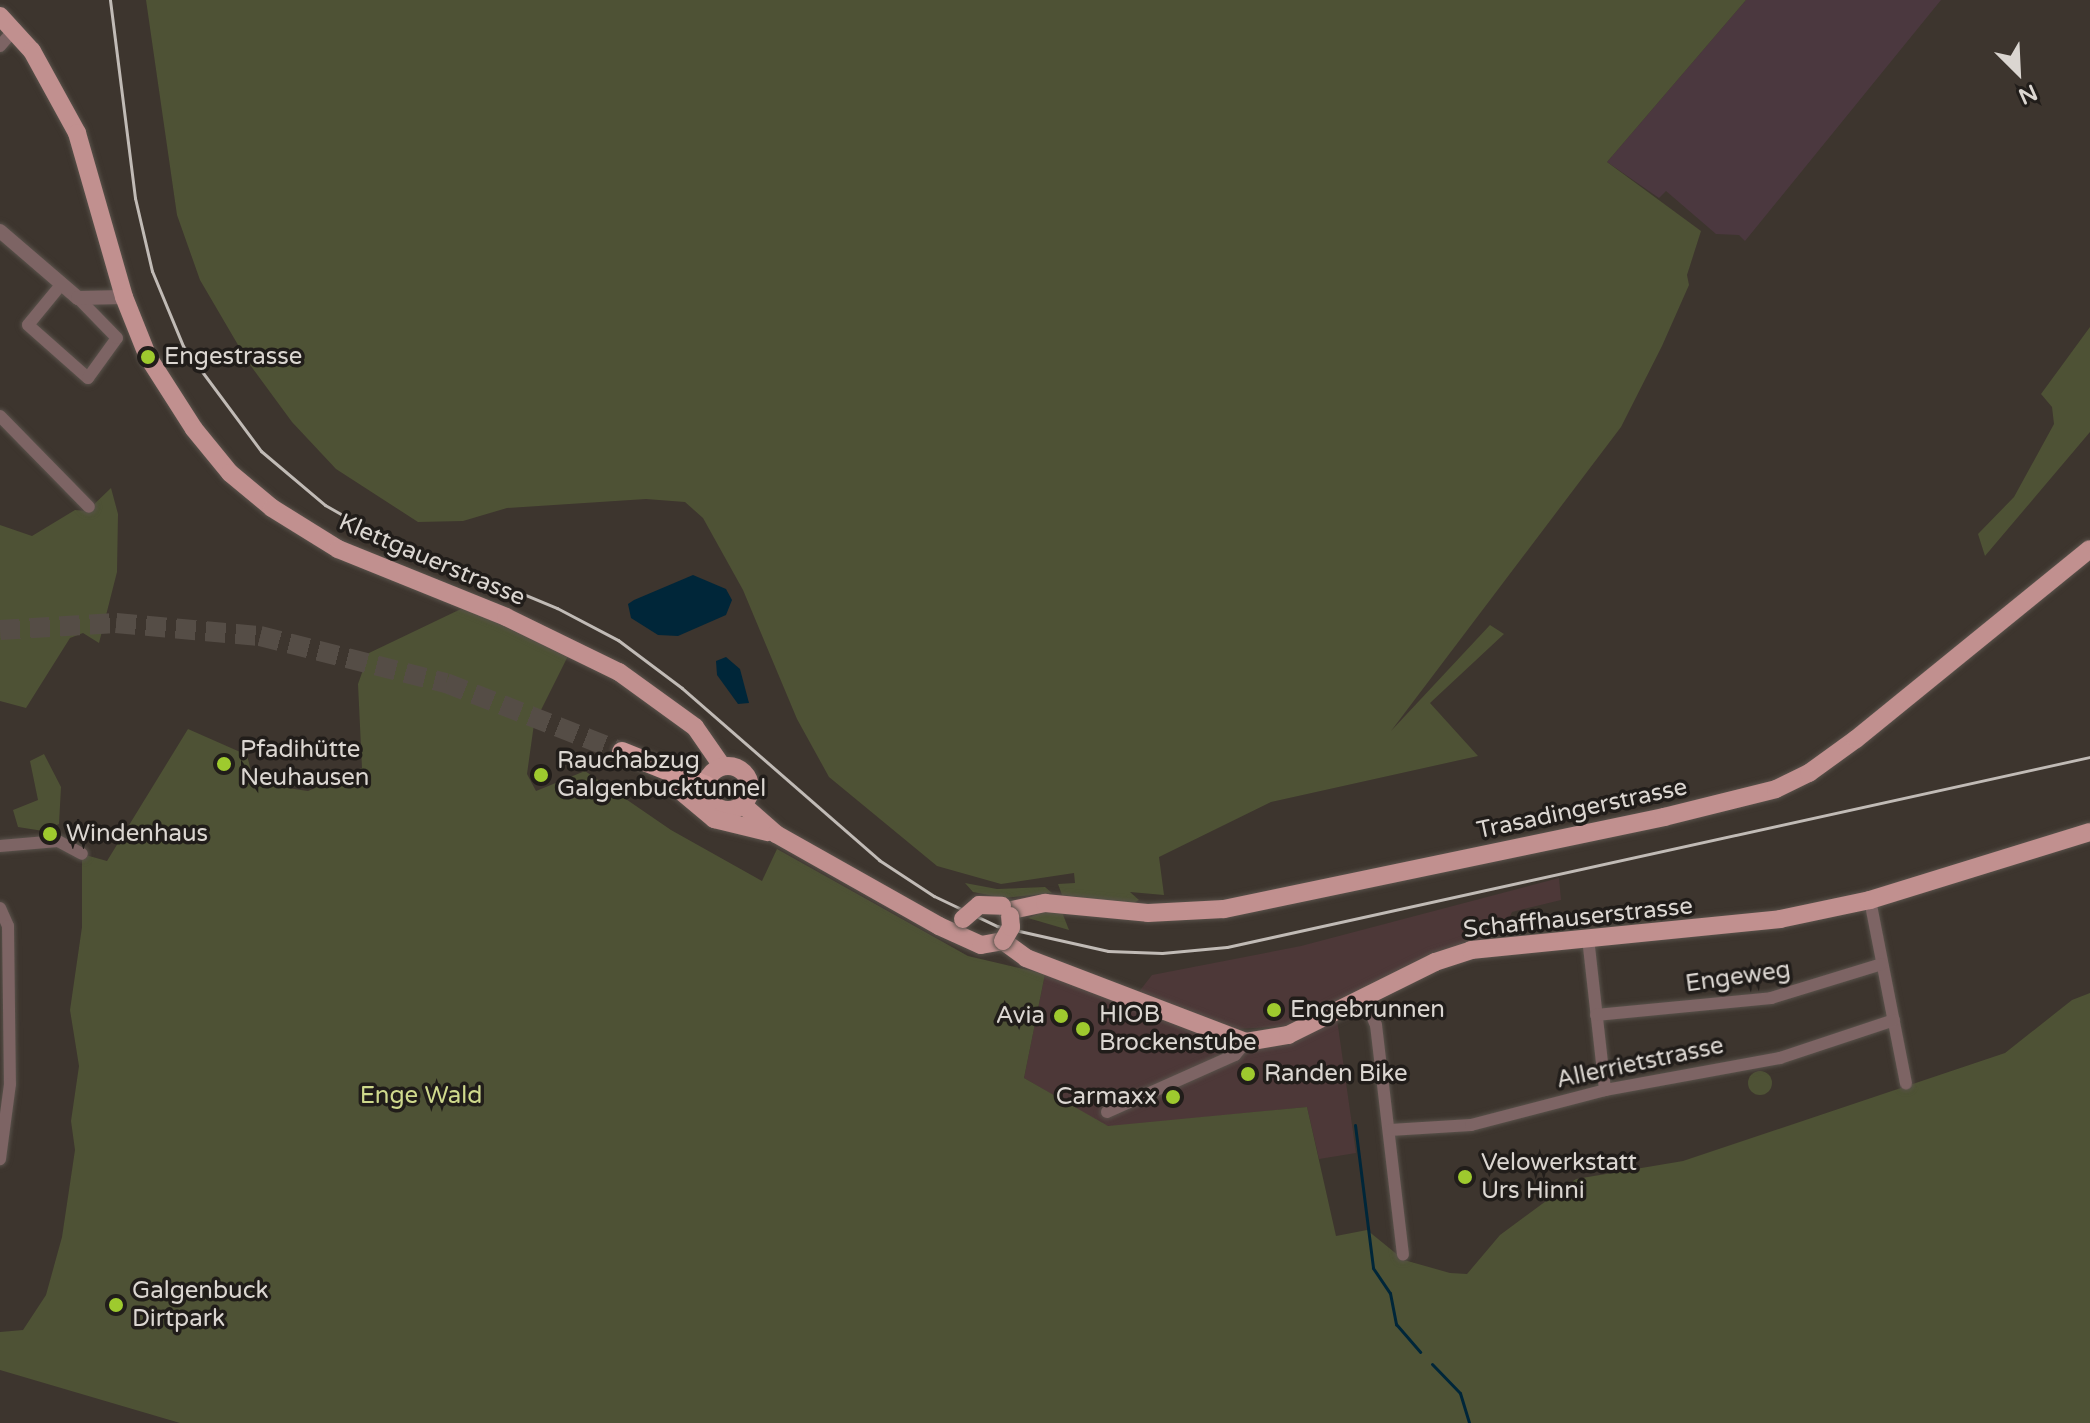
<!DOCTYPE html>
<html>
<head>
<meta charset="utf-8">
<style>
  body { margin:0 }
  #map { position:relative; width:2090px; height:1423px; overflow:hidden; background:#3d352e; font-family:"Varela Round",sans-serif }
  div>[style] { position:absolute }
  .commercial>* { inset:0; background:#4d3838 }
  .industrial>* { inset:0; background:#4b383f }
  .green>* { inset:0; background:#4e5235 }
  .round { border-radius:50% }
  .water>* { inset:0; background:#002639 }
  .stream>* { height:3px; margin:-1.5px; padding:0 1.5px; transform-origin:1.5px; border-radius:1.5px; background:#002639 }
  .trunk-tunnel>* { height:20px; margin-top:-10px; transform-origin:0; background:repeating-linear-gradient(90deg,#554d46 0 20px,transparent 0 30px) }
  .roads { filter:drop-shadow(0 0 2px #59524b) drop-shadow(0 0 2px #59524b) }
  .minor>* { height:12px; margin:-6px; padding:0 6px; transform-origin:6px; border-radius:6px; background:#7d6464 }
  .tertiary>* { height:14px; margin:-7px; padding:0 7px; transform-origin:7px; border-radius:7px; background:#7d6464 }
  .primary>* { height:18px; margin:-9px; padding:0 9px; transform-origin:9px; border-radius:9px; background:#c1908f }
  .primary>.ring { margin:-9px; padding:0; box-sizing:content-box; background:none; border:18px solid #c1908f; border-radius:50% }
  .trunk>* { height:20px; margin:-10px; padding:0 10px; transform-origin:10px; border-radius:10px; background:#ce9998 }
  .rail>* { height:3px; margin:-1.5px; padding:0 1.5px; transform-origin:1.5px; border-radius:1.5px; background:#c1bbb6 }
  .bridges { filter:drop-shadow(0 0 2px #59524b) drop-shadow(0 0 2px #59524b) }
  .primary-bridge>* { height:18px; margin:-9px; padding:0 9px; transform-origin:9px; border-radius:9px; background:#c1908f }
  .dots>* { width:22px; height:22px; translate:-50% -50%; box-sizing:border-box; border:4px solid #211d1a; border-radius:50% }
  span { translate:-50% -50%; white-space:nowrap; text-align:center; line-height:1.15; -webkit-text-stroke:7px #211d1a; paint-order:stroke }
  .poi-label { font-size:24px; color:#dbd6d1 }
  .left { translate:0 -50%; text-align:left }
  .right { translate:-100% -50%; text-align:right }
  .street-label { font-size:24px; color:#dbd6d1 }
  .park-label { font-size:24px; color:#cfd98c }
  .north { position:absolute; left:1978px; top:32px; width:80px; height:80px; -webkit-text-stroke:6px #211d1a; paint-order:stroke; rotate:156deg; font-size:22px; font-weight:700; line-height:32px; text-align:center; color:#dbd6d1 }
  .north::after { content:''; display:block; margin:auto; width:28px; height:36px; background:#dbd6d1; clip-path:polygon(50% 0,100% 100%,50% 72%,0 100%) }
</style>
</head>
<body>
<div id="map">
  <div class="commercial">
    <div style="clip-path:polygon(1559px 878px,1561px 900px,1512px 912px,1502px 934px,1414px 964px,1289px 1026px,1235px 1029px,1138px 993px,1152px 975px,1301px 946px)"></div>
    <div style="clip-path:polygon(1045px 974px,1235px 1043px,1337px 1019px,1356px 1153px,1319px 1159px,1307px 1107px,1108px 1127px,1024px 1078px)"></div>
  </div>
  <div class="industrial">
    <div style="clip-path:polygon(1746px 0,1941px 0,1745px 241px,1739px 235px,1716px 234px,1666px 191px,1659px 198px,1607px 162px)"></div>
  </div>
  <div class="green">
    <div style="clip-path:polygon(146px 0,1746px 0,1607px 162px,1701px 231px,1687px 275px,1689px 285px,1662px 346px,1621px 427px,1391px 731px,1490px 625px,1504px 634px,1430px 703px,1478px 756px,1271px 802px,1159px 857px,1164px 895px,1130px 892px,1139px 900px,1132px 904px,1062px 895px,1058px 884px,1075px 883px,1074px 873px,1001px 884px,937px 866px,829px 777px,797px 719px,743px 590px,703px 518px,685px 502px,646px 499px,507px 508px,463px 521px,418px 522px,336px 469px,292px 422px,248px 362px,200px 280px,177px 215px)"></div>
    <div style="clip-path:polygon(2090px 327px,2090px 432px,1985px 556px,1978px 534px,2014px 497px,2054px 424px,2052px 407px,2041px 394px)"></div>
    <div style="clip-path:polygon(111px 488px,118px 514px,117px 572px,99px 643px,83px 633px,70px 638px,26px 708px,0 701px,0 525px,32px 536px,75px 510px,87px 511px)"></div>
    <div style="clip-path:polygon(463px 608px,569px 654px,534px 724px,527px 774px,536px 791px,585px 771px,671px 830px,762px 881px,777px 849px,968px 956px,1045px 974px,1024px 1078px,1108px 1126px,1307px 1107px,1336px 1236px,1367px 1230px,1404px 1260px,1450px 1273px,1467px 1274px,1500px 1235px,1576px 1179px,1683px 1161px,2005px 1053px,2072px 1000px,2090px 993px,2090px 1423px,180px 1423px,0 1370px,0 1332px,23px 1330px,46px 1295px,62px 1237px,75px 1150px,71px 1121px,79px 1066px,70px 1010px,82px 927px,82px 854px,107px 861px,188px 729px,247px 755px,254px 783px,308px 791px,362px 768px,358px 684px,369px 653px)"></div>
    <div style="clip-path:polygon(44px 754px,61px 787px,59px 824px,43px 831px,18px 827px,13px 810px,38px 800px,30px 761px)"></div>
    <div style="clip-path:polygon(965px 883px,997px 889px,1045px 887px,1052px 893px,1004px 898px,973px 892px)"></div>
    <div style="clip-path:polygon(1043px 912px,1062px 912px,1069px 930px,1028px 918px)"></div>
    <div class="round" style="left:1748px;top:1071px;width:24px;height:24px"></div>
  </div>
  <div class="water">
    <div style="clip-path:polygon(693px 575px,726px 589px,732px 600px,726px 615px,678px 636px,658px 635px,631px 618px,628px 604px,634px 600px)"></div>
    <div style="clip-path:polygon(726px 657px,740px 669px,749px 703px,738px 704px,717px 675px,716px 661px)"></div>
  </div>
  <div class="stream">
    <div style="left:1355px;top:1125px;width:144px;rotate:82.8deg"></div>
    <div style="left:1373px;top:1268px;width:30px;rotate:56deg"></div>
    <div style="left:1390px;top:1293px;width:32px;rotate:79deg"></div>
    <div style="left:1396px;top:1324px;width:37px;rotate:49deg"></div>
    <div style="left:1432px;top:1364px;width:40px;rotate:46deg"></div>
    <div style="left:1460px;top:1393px;width:31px;rotate:73deg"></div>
  </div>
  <div class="trunk-tunnel">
    <div style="left:0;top:630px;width:116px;rotate:-3.5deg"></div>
    <div style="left:116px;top:623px;width:145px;rotate:5.2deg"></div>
    <div style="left:260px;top:636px;width:192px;rotate:14.2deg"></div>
    <div style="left:446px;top:683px;width:189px;rotate:21.4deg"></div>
  </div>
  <div class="roads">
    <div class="minor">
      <div style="left:0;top:46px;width:23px;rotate:-49deg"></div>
      <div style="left:60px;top:286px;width:50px;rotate:129.4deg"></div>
      <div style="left:28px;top:325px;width:80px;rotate:41.5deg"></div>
      <div style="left:88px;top:378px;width:49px;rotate:-54.1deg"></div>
      <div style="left:117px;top:338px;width:56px;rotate:-134.3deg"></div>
      <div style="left:0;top:416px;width:127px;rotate:45.6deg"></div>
      <div style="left:0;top:846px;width:58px;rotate:-4.9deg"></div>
      <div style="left:58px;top:841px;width:27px;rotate:28deg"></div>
      <div style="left:1870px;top:900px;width:187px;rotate:78.9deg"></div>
      <div style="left:0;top:908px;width:20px;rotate:66deg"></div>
      <div style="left:8px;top:926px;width:158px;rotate:89.3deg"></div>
      <div style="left:10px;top:1084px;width:76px;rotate:97.6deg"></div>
      <div style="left:1588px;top:938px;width:153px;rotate:83.6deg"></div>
      <div style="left:1364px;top:997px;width:30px;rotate:67deg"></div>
      <div style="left:1376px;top:1025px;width:231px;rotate:83.3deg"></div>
      <div style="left:1596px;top:1015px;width:176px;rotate:-5.5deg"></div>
      <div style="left:1771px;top:998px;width:116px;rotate:-17deg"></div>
      <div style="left:1107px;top:1112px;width:140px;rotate:-24deg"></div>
      <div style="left:1235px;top:1055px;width:17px;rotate:-50deg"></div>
      <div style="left:1390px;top:1130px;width:81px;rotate:-3.5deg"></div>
      <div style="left:1471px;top:1125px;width:138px;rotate:-14.6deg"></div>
      <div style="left:1605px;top:1090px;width:178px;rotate:-10.4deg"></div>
      <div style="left:1780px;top:1058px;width:120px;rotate:-18.4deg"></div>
    </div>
    <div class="tertiary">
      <div style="left:0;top:231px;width:103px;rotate:40.7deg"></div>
      <div style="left:78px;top:298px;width:46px;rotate:-1.2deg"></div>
    </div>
    <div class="primary">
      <div style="left:0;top:16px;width:47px;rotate:47.6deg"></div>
      <div style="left:32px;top:51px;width:94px;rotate:61.2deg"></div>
      <div style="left:77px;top:133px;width:171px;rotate:74deg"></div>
      <div style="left:124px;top:297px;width:65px;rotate:68.2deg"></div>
      <div style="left:148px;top:357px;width:85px;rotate:57.4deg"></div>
      <div style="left:194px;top:429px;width:57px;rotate:50.7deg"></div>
      <div style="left:230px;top:473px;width:55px;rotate:39.8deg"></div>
      <div style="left:272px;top:508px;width:78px;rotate:31.8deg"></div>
      <div style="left:338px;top:549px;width:181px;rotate:22deg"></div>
      <div style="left:506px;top:617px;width:126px;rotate:26deg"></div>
      <div style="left:619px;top:672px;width:94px;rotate:35.9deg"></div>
      <div style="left:695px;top:727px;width:47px;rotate:55.3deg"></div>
      <div class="ring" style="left:706px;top:766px;width:26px;height:26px"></div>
      <div style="left:676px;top:787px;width:50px;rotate:40.1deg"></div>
      <div style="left:714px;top:819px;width:55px;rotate:13.8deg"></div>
      <div style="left:743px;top:805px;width:44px;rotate:41.3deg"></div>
      <div style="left:776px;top:834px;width:187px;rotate:29.4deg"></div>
      <div style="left:939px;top:926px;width:46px;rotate:24.3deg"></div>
      <div style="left:981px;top:945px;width:22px;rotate:-10deg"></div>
      <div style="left:1003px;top:941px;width:29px;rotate:36deg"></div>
      <div style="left:1026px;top:958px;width:235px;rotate:20.9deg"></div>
      <div style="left:1246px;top:1042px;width:43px;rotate:-9.5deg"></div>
      <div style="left:1288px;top:1035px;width:164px;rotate:-26.4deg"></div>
      <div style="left:1435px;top:962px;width:38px;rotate:-18deg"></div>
      <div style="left:1471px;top:950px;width:311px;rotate:-5.7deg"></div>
      <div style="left:1780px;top:919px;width:92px;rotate:-11.9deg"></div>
      <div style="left:1870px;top:900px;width:230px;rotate:-17.2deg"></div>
      <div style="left:1007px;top:911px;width:39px;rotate:-12deg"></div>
      <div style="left:1045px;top:903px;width:103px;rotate:5.5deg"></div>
      <div style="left:1148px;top:913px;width:76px;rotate:-3deg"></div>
      <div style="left:1224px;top:909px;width:450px;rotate:-11.8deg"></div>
      <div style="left:1664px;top:817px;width:115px;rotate:-14deg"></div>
      <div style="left:1776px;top:789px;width:37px;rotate:-26deg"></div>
      <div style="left:1809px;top:773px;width:58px;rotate:-35.9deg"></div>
      <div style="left:1856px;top:739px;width:301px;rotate:-39.1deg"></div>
    </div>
    <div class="trunk">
      <div style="left:622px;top:752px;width:91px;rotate:22deg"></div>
    </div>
  </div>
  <div class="rail">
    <div style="left:110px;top:0;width:200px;rotate:82.8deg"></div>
    <div style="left:135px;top:198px;width:75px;rotate:76.9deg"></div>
    <div style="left:152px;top:271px;width:81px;rotate:67.5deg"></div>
    <div style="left:183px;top:346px;width:131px;rotate:53.4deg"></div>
    <div style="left:261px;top:451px;width:84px;rotate:40.2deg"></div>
    <div style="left:325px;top:505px;width:48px;rotate:29.7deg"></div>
    <div style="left:367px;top:529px;width:206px;rotate:22.6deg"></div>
    <div style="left:557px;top:608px;width:69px;rotate:27.7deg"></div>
    <div style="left:618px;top:640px;width:80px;rotate:36.9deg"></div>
    <div style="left:682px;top:688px;width:262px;rotate:41.1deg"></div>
    <div style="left:879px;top:860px;width:66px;rotate:33.2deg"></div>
    <div style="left:934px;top:896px;width:70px;rotate:25.5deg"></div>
    <div style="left:997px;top:926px;width:114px;rotate:12.7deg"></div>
    <div style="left:1108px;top:951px;width:54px;rotate:2.1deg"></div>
    <div style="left:1162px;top:953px;width:65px;rotate:-5.3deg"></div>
    <div style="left:1227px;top:947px;width:884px;rotate:-12.42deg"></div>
  </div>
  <div class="bridges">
    <div class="primary-bridge">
      <div style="left:963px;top:919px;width:21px;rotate:-41deg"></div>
      <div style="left:979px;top:905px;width:23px;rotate:2deg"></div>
      <div style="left:1003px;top:941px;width:16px;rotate:-60deg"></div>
      <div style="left:1011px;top:927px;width:11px;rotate:-95deg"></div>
    </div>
  </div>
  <div class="dots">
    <div style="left:148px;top:357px;background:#9eca2e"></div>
    <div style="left:224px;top:764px;background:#9eca2e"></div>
    <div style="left:541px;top:775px;background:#9eca2e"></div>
    <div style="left:50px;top:834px;background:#9eca2e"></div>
    <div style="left:1274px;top:1010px;background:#9eca2e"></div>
    <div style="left:1061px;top:1016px;background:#9eca2e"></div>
    <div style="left:1083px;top:1029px;background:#9eca2e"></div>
    <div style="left:1248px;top:1074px;background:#9eca2e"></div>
    <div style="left:1173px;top:1097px;background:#9eca2e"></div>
    <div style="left:1465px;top:1177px;background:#9eca2e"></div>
    <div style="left:116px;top:1305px;background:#9eca2e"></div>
  </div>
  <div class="poi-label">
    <span class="left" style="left:164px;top:357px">Engestrasse</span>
    <span class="left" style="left:240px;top:764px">Pfadihütte<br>Neuhausen</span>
    <span class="left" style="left:557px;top:775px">Rauchabzug<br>Galgenbucktunnel</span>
    <span class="left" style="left:66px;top:834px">Windenhaus</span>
    <span class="left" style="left:1290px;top:1010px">Engebrunnen</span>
    <span class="left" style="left:1099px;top:1029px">HIOB<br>Brockenstube</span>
    <span class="right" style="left:1045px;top:1016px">Avia</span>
    <span class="left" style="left:1264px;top:1074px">Randen Bike</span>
    <span class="right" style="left:1157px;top:1097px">Carmaxx</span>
    <span class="left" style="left:1481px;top:1177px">Velowerkstatt<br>Urs Hinni</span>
    <span class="left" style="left:132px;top:1305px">Galgenbuck<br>Dirtpark</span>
  </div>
  <div class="street-label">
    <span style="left:432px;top:560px;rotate:23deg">Klettgauerstrasse</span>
    <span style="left:1582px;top:809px;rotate:-12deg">Trasadingerstrasse</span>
    <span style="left:1578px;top:918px;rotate:-6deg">Schaffhauserstrasse</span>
    <span style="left:1738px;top:977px;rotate:-8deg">Engeweg</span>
    <span style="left:1640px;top:1063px;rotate:-12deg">Allerrietstrasse</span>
  </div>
  <div class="park-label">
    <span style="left:421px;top:1096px">Enge Wald</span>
  </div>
  <div class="north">N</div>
</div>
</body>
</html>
